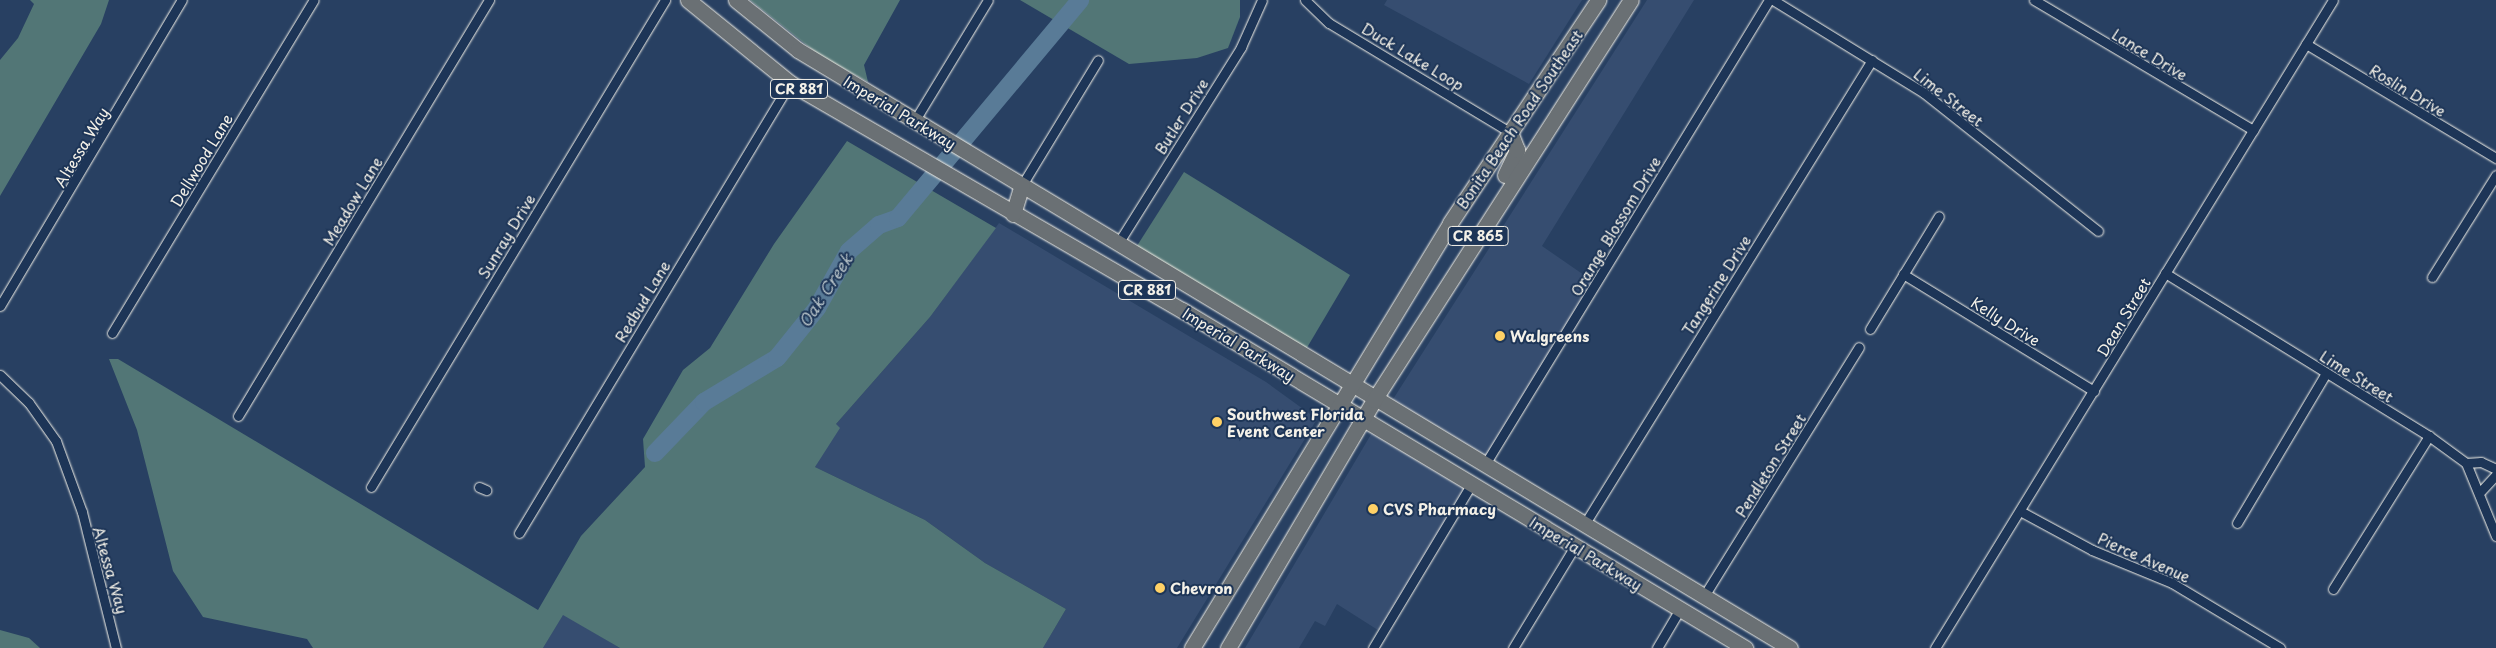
<!DOCTYPE html>
<html>
<head>
<meta charset="utf-8">
<style>
  body { margin:0 }
  #map { position:relative; width:2496px; height:648px; overflow:hidden; background:#284062; font-family:"Playpen Sans",sans-serif }
  div>[style] { position:absolute }
  .built>* { inset:0; background:#364d70 }
  .green>* { inset:0; background:#527676 }
  .river>* { height:18px; margin:-9px; padding:0 9px; transform-origin:9px; border-radius:9px; background:#597b97 }
  .roads { filter:drop-shadow(0 0 1px #f4f1e8) drop-shadow(0 0 1px #f4f1e8) }
  .street>* { height:9px; margin:-4.5px; padding:0 4.5px; transform-origin:4.5px; border-radius:4.5px; background:#1d3557 }
  .primary>* { height:15px; margin:-7.5px; padding:0 7.5px; transform-origin:7.5px; border-radius:7.5px; background:#6a7074 }
  .dots>* { width:14px; height:14px; translate:-50% -50%; box-sizing:border-box; border:2px solid #1d3557; border-radius:50% }
  span { translate:-50% -50%; white-space:nowrap; text-align:center; line-height:1.15; -webkit-text-stroke:4px #1d3557; paint-order:stroke }
  .shield-label span { padding:1px 4px; background:#1d3557; border:1px solid; border-radius:4px; -webkit-text-stroke-width:0 }
  .shield-label { font-size:14px; color:#f4f1e8; font-weight:700 }
  .street-label { font-size:15px; color:#f4f1e8 }
  .poi-label { font-size:15px; color:#f4f1e8; font-weight:700 }
  .left { translate:0 -50%; text-align:left }
  .water-label { font-size:16px; color:#b6c2c8; font-style:italic }
</style>
</head>
<body>
<div id="map">
  <div class="built">
    <div style="clip-path:polygon(1387px 0,1582px 0,1529px 84px,1384px 5px)"></div>
    <div style="clip-path:polygon(1647px 0,1694px 0,1542px 246px,1597px 284px,1487px 462px,1390px 404px)"></div>
    <div style="clip-path:polygon(999px 223px,1266px 382px,1317px 419px,1177px 648px,1043px 648px,1066px 609px,985px 563px,925px 520px,815px 467px,836px 424px,930px 317px)"></div>
    <div style="clip-path:polygon(1373px 431px,1470px 489px,1381px 632px,1337px 604px,1325px 626px,1315px 621px,1299px 648px,1245px 648px)"></div>
    <div style="clip-path:polygon(563px 614px,620px 648px,543px 648px)"></div>
  </div>
  <div class="green">
    <div style="clip-path:polygon(30px 0,109px 0,101px 24px,0 196px,0 60px,18px 38px,34px 4px)"></div>
    <div style="clip-path:polygon(750px 0,900px 0,864px 65px,868px 82px,819px 55px)"></div>
    <div style="clip-path:polygon(1020px 0,1240px 0,1240px 17px,1228px 48px,1197px 58px,1129px 64px)"></div>
    <div style="clip-path:polygon(847px 141px,996px 228px,930px 317px,836px 424px,840px 428px,815px 467px,925px 520px,985px 563px,1066px 609px,1043px 648px,620px 648px,563px 615px,543px 648px,313px 648px,307px 639px,203px 617px,173px 571px,137px 430px,109px 359px,118px 359px,538px 610px,581px 536px,645px 467px,643px 439px,683px 370px,710px 348px,774px 244px)"></div>
    <div style="clip-path:polygon(1184px 172px,1350px 275px,1305px 351px,1135px 249px)"></div>
    <div style="clip-path:polygon(0 630px,29px 638px,40px 648px,0 648px)"></div>
  </div>
  <div class="river">
    <div style="left:655px;top:453px;width:71px;rotate:-46.1deg"></div>
    <div style="left:704px;top:402px;width:85px;rotate:-31.1deg"></div>
    <div style="left:777px;top:358px;width:64px;rotate:-51.3deg"></div>
    <div style="left:817px;top:308px;width:65px;rotate:-60.7deg"></div>
    <div style="left:849px;top:251px;width:40px;rotate:-41deg"></div>
    <div style="left:879px;top:225px;width:20px;rotate:-20deg"></div>
    <div style="left:898px;top:218px;width:284px;rotate:-50.1deg"></div>
  </div>
  <div class="roads">
    <div class="street">
      <div style="left:1305px;top:0;width:33px;rotate:44deg"></div>
      <div style="left:1329px;top:23px;width:211px;rotate:31.1deg"></div>
      <div style="left:1773px;top:0;width:177px;rotate:31.6deg"></div>
      <div style="left:1924px;top:93px;width:222px;rotate:38.4deg"></div>
      <div style="left:2034px;top:0;width:255px;rotate:30.7deg"></div>
      <div style="left:2306px;top:44px;width:222px;rotate:31deg"></div>
      <div style="left:915px;top:120px;width:140px;rotate:-58.7deg"></div>
      <div style="left:1022px;top:185px;width:146px;rotate:-58.7deg"></div>
      <div style="left:1117px;top:245px;width:234px;rotate:-57.9deg"></div>
      <div style="left:1241px;top:47px;width:51px;rotate:-65.9deg"></div>
      <div style="left:2165px;top:273px;width:310px;rotate:31.7deg"></div>
      <div style="left:2429px;top:436px;width:46px;rotate:36.1deg"></div>
      <div style="left:2466px;top:463px;width:79px;rotate:67.7deg"></div>
      <div style="left:1903px;top:274px;width:224px;rotate:31.5deg"></div>
      <div style="left:2432px;top:277px;width:120px;rotate:-57.9deg"></div>
      <div style="left:0;top:306px;width:356px;rotate:-59.3deg"></div>
      <div style="left:1870px;top:329px;width:132px;rotate:-58.6deg"></div>
      <div style="left:112px;top:333px;width:389px;rotate:-58.8deg"></div>
      <div style="left:0;top:375px;width:40px;rotate:44deg"></div>
      <div style="left:29px;top:403px;width:47px;rotate:54.6deg"></div>
      <div style="left:56px;top:441px;width:76px;rotate:69.9deg"></div>
      <div style="left:82px;top:512px;width:140px;rotate:76deg"></div>
      <div style="left:238px;top:416px;width:486px;rotate:-58.9deg"></div>
      <div style="left:2466px;top:463px;width:15px;rotate:-4deg"></div>
      <div style="left:2481px;top:462px;width:17px;rotate:25deg"></div>
      <div style="left:1484px;top:466px;width:546px;rotate:-58.55deg"></div>
      <div style="left:371px;top:487px;width:569px;rotate:-58.88deg"></div>
      <div style="left:479px;top:487px;width:8px;rotate:23deg"></div>
      <div style="left:2480px;top:492px;width:23px;rotate:-47deg"></div>
      <div style="left:2020px;top:511px;width:82px;rotate:28.4deg"></div>
      <div style="left:2092px;top:550px;width:87px;rotate:22.4deg"></div>
      <div style="left:2172px;top:583px;width:126px;rotate:31deg"></div>
      <div style="left:2237px;top:523px;width:174px;rotate:-59.3deg"></div>
      <div style="left:1584px;top:525px;width:547px;rotate:-58.23deg"></div>
      <div style="left:519px;top:533px;width:525px;rotate:-58.94deg"></div>
      <div style="left:2333px;top:589px;width:181px;rotate:-57.9deg"></div>
      <div style="left:1704px;top:596px;width:293px;rotate:-58.1deg"></div>
      <div style="left:1373px;top:648px;width:192px;rotate:-59deg"></div>
      <div style="left:1513px;top:648px;width:119px;rotate:-58.7deg"></div>
      <div style="left:1657px;top:648px;width:45px;rotate:-59.5deg"></div>
      <div style="left:1935px;top:648px;width:760px;rotate:-58.44deg"></div>
    </div>
    <div class="primary">
      <div style="left:688px;top:0;width:132px;rotate:39.1deg"></div>
      <div style="left:790px;top:83px;width:453px;rotate:30.1deg"></div>
      <div style="left:1182px;top:310px;width:657px;rotate:30.98deg"></div>
      <div style="left:736px;top:0;width:80px;rotate:38.9deg"></div>
      <div style="left:798px;top:50px;width:1158px;rotate:31.08deg"></div>
      <div style="left:1505px;top:175px;width:28px;rotate:-64deg"></div>
      <div style="left:1517px;top:150px;width:19px;rotate:-111deg"></div>
      <div style="left:1013px;top:214px;width:30px;rotate:-73deg"></div>
      <div style="left:1192px;top:648px;width:497px;rotate:-58.7deg"></div>
      <div style="left:1450px;top:223px;width:268px;rotate:-56.4deg"></div>
      <div style="left:1228px;top:648px;width:288px;rotate:-59.5deg"></div>
      <div style="left:1374px;top:400px;width:475px;rotate:-57.3deg"></div>
    </div>
  </div>
  <div class="dots">
    <div style="left:1500px;top:336px;background:#ffd166"></div>
    <div style="left:1217px;top:422px;background:#ffd166"></div>
    <div style="left:1373px;top:509px;background:#ffd166"></div>
    <div style="left:1160px;top:588px;background:#ffd166"></div>
  </div>
  <div class="shield-label">
    <span style="left:799px;top:89px">CR 881</span>
    <span style="left:1478px;top:236px">CR 865</span>
    <span style="left:1147px;top:290px">CR 881</span>
  </div>
  <div class="street-label">
    <span style="left:2150px;top:54px;rotate:31deg">Lance Drive</span>
    <span style="left:1413px;top:56px;rotate:31deg">Duck Lake Loop</span>
    <span style="left:2408px;top:90px;rotate:31deg">Roslin Drive</span>
    <span style="left:1949px;top:97px;rotate:38deg">Lime Street</span>
    <span style="left:900px;top:112px;rotate:31deg">Imperial Parkway</span>
    <span style="left:1181px;top:116px;rotate:-58deg">Butler Drive</span>
    <span style="left:1519px;top:119px;rotate:-56deg">Bonita Beach Road Southeast</span>
    <span style="left:81px;top:147px;rotate:-59deg">Altessa Way</span>
    <span style="left:201px;top:160px;rotate:-59deg">Dellwood Lane</span>
    <span style="left:352px;top:201px;rotate:-59deg">Meadow Lane</span>
    <span style="left:1615px;top:226px;rotate:-59deg">Orange Blossom Drive</span>
    <span style="left:506px;top:236px;rotate:-59deg">Sunray Drive</span>
    <span style="left:1716px;top:285px;rotate:-58deg">Tangerine Drive</span>
    <span style="left:642px;top:301px;rotate:-59deg">Redbud Lane</span>
    <span style="left:2123px;top:317px;rotate:-59deg">Dean Street</span>
    <span style="left:2006px;top:321px;rotate:32deg">Kelly Drive</span>
    <span style="left:1239px;top:344px;rotate:31deg">Imperial Parkway</span>
    <span style="left:2357px;top:376px;rotate:32deg">Lime Street</span>
    <span style="left:1770px;top:465px;rotate:-58deg">Pendleton Street</span>
    <span style="left:1586px;top:553px;rotate:31deg">Imperial Parkway</span>
    <span style="left:2144px;top:557px;rotate:24deg">Pierce Avenue</span>
    <span style="left:111px;top:570px;rotate:74deg">Altessa Way</span>
  </div>
  <div class="poi-label">
    <span class="left" style="left:1510px;top:336px">Walgreens</span>
    <span class="left" style="left:1227px;top:422px">Southwest Florida<br>Event Center</span>
    <span class="left" style="left:1383px;top:509px">CVS Pharmacy</span>
    <span class="left" style="left:1170px;top:588px">Chevron</span>
  </div>
  <div class="water-label">
    <span style="left:825px;top:290px;rotate:-57deg">Oak Creek</span>
  </div>
</div>
</body>
</html>
